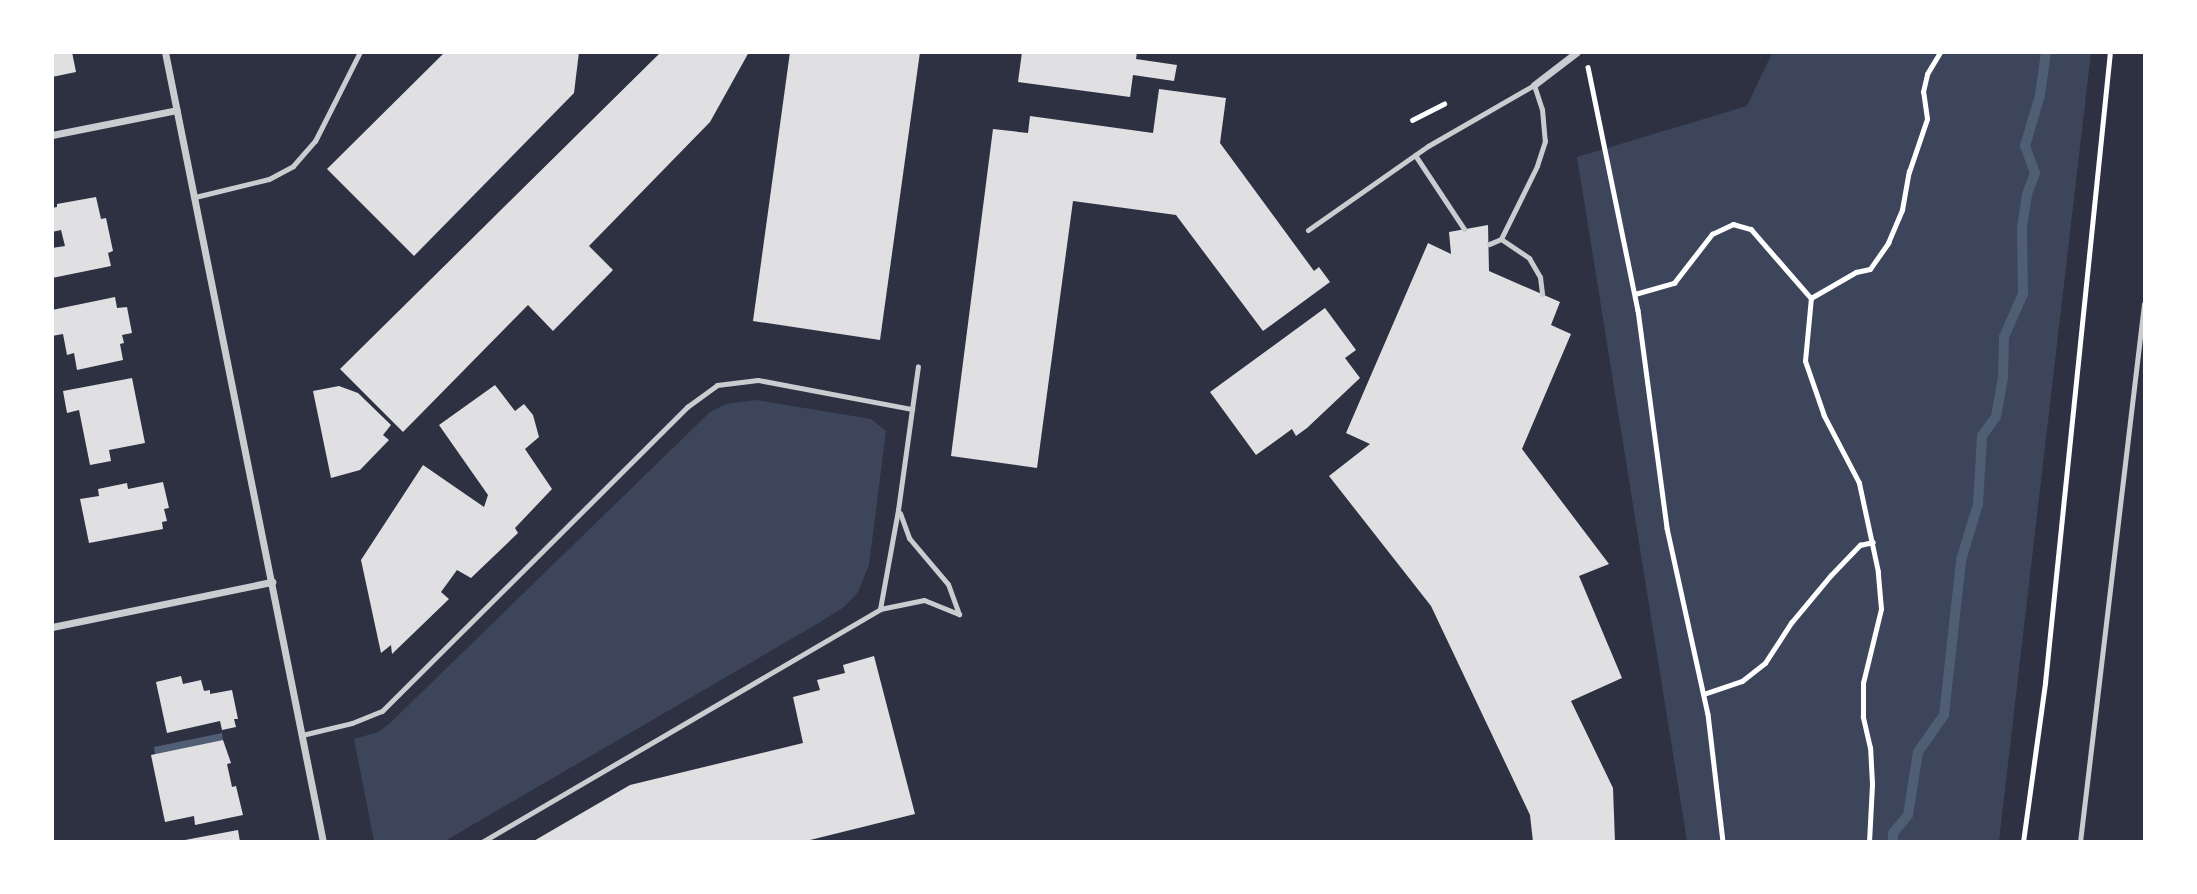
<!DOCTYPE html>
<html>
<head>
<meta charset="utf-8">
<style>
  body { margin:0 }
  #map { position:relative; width:2197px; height:894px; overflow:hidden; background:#2d3142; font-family:"PT Sans Narrow",sans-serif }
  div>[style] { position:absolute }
  .green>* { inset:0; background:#3c4559 }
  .water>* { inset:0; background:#4f5d75 }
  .stream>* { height:10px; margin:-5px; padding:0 5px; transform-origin:5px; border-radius:5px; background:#4f5d75 }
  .building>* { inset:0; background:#e0e0e3 }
  .path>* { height:4.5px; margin:-2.25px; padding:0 2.25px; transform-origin:2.25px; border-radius:2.25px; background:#fff }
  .service>* { height:5px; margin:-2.5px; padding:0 2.5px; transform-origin:2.5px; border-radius:2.5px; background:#caccd0 }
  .minor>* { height:7px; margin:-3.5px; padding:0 3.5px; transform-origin:3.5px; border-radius:3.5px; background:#caccd0 }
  span { translate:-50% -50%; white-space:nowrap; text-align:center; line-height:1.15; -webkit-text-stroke:5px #fff; paint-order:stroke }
  .frame { position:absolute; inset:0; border:54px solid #fff; pointer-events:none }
</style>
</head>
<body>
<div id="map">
  <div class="green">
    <div style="clip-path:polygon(1772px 53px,2091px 53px,1999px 841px,1687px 841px,1577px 157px,1747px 106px)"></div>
    <div style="clip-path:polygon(756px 400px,871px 419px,886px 431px,869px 565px,858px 592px,844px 607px,817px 624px,445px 841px,374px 841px,354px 739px,378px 732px,389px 724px,710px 412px,726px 404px)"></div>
  </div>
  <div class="water">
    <div style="clip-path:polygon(222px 733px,223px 740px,155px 755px,154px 747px)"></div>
  </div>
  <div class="stream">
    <div style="left:1893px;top:842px;width:9px;rotate:-90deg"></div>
    <div style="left:1893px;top:833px;width:23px;rotate:-50deg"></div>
    <div style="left:1908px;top:815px;width:64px;rotate:-81deg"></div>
    <div style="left:1918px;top:752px;width:45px;rotate:-54.9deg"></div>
    <div style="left:1944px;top:715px;width:156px;rotate:-83.7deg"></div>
    <div style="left:1961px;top:560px;width:59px;rotate:-73.1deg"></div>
    <div style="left:1978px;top:504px;width:68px;rotate:-86.6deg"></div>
    <div style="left:1982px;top:436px;width:24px;rotate:-54deg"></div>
    <div style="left:1996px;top:417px;width:40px;rotate:-80deg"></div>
    <div style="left:2003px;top:378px;width:41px;rotate:-88.6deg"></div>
    <div style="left:2004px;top:337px;width:47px;rotate:-66.2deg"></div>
    <div style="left:2023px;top:294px;width:67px;rotate:-90.9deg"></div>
    <div style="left:2022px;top:227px;width:33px;rotate:-81deg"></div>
    <div style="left:2027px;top:194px;width:22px;rotate:-69deg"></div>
    <div style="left:2035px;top:173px;width:29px;rotate:-110deg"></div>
    <div style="left:2025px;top:146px;width:53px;rotate:-73.6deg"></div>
    <div style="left:2040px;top:95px;width:43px;rotate:-82.1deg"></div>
  </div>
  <div class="building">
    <div style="clip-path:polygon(52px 52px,72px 52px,76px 72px,52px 77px)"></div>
    <div style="clip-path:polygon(445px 52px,579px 52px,574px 93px,414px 256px,327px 169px)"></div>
    <div style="clip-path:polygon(661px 52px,749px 52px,710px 122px,589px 246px,613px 270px,553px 331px,528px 305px,403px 432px,340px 369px)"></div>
    <div style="clip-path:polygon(790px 52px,920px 52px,880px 340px,753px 321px)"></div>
    <div style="clip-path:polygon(1022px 52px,1137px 52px,1136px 59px,1177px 65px,1174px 81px,1133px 75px,1130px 97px,1018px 82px)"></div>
    <div style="clip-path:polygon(1159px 89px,1226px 98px,1220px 143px,1314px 271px,1319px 267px,1330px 282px,1263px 331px,1176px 215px,1073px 201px,1037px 468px,951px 456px,993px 129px,1028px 133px,1030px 116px,1153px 133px)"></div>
    <div style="clip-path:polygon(96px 197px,101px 219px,106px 218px,113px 251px,108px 253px,111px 266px,52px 278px,52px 248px,65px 246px,61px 230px,52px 232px,52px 208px,57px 207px,57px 204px)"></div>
    <div style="clip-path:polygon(1488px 225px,1489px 271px,1560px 302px,1551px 325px,1571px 334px,1522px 449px,1609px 564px,1579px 576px,1622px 678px,1571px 701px,1613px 788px,1615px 842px,1533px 842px,1530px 815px,1431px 606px,1329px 476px,1370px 444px,1346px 433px,1428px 243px,1451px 254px,1449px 232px)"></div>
    <div style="clip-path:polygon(115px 297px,117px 308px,127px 307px,132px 333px,122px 335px,124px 343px,120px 344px,123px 360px,77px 370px,74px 353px,67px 355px,63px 334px,52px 336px,52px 310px)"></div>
    <div style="clip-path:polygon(1325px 308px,1356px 350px,1345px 358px,1360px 378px,1307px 428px,1296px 436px,1292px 429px,1256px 455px,1210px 392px)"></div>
    <div style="clip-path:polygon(132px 378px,145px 443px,109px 450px,111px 461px,90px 465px,79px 410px,67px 413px,63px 391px)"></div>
    <div style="clip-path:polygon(495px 385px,515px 411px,524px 404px,533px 415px,539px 437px,525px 449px,552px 489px,515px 528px,518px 533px,471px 578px,457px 570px,441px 592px,449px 599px,392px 654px,391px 645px,381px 653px,361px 560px,423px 465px,484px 507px,488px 495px,439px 425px)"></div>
    <div style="clip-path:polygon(339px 386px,358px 393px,391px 425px,383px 435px,389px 440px,360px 470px,331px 478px,313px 391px)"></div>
    <div style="clip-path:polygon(163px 482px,169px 508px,164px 509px,167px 521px,162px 522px,163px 529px,89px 543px,80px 499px,99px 496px,98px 489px,127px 483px,128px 489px)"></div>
    <div style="clip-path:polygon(874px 656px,915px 814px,802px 842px,532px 842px,630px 785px,803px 743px,793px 697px,820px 690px,817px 680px,845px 673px,843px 665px)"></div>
    <div style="clip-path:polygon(181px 676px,183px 684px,201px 680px,204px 691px,210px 690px,210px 694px,232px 690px,238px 719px,234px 719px,236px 727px,222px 730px,220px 721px,167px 733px,156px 682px)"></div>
    <div style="clip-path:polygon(223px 740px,231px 763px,227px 764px,232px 787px,236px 786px,243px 815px,195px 825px,194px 816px,165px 822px,151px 755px)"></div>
    <div style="clip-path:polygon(238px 830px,240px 842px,185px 842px,185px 840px)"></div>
  </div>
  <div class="path">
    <div style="left:1588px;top:67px;width:248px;rotate:78.4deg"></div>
    <div style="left:1638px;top:310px;width:220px;rotate:82.4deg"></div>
    <div style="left:1667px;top:528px;width:190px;rotate:77.6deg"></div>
    <div style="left:1708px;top:714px;width:129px;rotate:83.3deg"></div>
    <div style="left:1412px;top:120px;width:36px;rotate:-27deg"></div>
    <div style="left:1635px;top:294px;width:41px;rotate:-15.8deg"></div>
    <div style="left:1674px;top:283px;width:62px;rotate:-52.2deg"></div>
    <div style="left:1712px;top:234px;width:23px;rotate:-25deg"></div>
    <div style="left:1733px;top:224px;width:19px;rotate:16deg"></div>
    <div style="left:1751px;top:229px;width:91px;rotate:49deg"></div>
    <div style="left:1704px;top:694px;width:40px;rotate:-18.9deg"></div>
    <div style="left:1742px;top:681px;width:29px;rotate:-38deg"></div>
    <div style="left:1765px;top:663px;width:48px;rotate:-57deg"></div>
    <div style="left:1791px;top:623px;width:62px;rotate:-50.2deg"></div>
    <div style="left:1831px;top:575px;width:42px;rotate:-46deg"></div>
    <div style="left:1860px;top:545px;width:13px;rotate:-13deg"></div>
    <div style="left:1869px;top:842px;width:58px;rotate:-87deg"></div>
    <div style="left:1872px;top:784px;width:36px;rotate:-93deg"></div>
    <div style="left:1870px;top:748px;width:32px;rotate:-103deg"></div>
    <div style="left:1863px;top:717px;width:34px;rotate:-90deg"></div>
    <div style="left:1863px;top:683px;width:76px;rotate:-76.3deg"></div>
    <div style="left:1881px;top:609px;width:37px;rotate:-95deg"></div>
    <div style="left:1878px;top:572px;width:91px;rotate:-102.1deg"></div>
    <div style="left:1859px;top:483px;width:76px;rotate:-117.6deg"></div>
    <div style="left:1824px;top:416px;width:58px;rotate:-109.1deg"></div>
    <div style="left:1805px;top:361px;width:63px;rotate:-84.6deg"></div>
    <div style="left:1811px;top:298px;width:52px;rotate:-30deg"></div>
    <div style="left:1856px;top:272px;width:14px;rotate:-12deg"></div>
    <div style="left:1870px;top:269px;width:32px;rotate:-55deg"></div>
    <div style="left:1888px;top:243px;width:36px;rotate:-67deg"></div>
    <div style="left:1902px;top:210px;width:39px;rotate:-80deg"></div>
    <div style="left:1909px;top:172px;width:56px;rotate:-71.2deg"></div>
    <div style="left:1927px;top:119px;width:27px;rotate:-98deg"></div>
    <div style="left:1923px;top:92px;width:18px;rotate:-77deg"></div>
    <div style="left:1927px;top:74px;width:26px;rotate:-59deg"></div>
    <div style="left:2023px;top:842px;width:161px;rotate:-82.1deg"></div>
    <div style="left:2045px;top:683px;width:634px;rotate:-84.12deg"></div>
  </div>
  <div class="service">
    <div style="left:1415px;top:155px;width:89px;rotate:56.5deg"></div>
    <div style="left:195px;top:197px;width:76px;rotate:-13.7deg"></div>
    <div style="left:269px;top:179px;width:27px;rotate:-28deg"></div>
    <div style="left:293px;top:166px;width:33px;rotate:-49deg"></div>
    <div style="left:315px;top:141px;width:100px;rotate:-63.2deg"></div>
    <div style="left:1308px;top:230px;width:146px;rotate:-35deg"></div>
    <div style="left:1428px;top:146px;width:122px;rotate:-29.9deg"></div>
    <div style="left:1534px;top:85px;width:25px;rotate:72deg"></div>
    <div style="left:1542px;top:109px;width:32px;rotate:85deg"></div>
    <div style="left:1545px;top:141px;width:26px;rotate:108deg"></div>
    <div style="left:1537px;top:166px;width:81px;rotate:116.3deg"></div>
    <div style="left:1501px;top:239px;width:13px;rotate:157deg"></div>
    <div style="left:1501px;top:239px;width:34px;rotate:34deg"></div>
    <div style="left:1529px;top:258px;width:22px;rotate:60deg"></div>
    <div style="left:1540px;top:277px;width:17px;rotate:83deg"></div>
    <div style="left:900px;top:513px;width:27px;rotate:70deg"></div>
    <div style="left:909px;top:538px;width:60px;rotate:49.7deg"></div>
    <div style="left:948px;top:584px;width:32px;rotate:70deg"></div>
    <div style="left:880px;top:609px;width:101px;rotate:-79.7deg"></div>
    <div style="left:898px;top:510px;width:145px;rotate:-82.1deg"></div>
    <div style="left:302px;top:735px;width:51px;rotate:-13.5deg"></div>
    <div style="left:352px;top:723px;width:32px;rotate:-22deg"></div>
    <div style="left:382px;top:711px;width:431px;rotate:-44.9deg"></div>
    <div style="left:687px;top:407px;width:37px;rotate:-36deg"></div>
    <div style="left:717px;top:385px;width:41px;rotate:-7deg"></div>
    <div style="left:758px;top:380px;width:157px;rotate:10.7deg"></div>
    <div style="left:482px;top:842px;width:461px;rotate:-30.3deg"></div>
    <div style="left:880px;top:609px;width:45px;rotate:-11.6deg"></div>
    <div style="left:924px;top:600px;width:38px;rotate:22deg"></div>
    <div style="left:2080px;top:842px;width:542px;rotate:-83.22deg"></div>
  </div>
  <div class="minor">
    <div style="left:165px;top:52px;width:806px;rotate:78.69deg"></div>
    <div style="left:1534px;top:85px;width:54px;rotate:-37.5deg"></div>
    <div style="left:52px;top:135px;width:127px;rotate:-11.3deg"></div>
    <div style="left:52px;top:627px;width:225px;rotate:-11.6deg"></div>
  </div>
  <div class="frame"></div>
</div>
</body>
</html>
